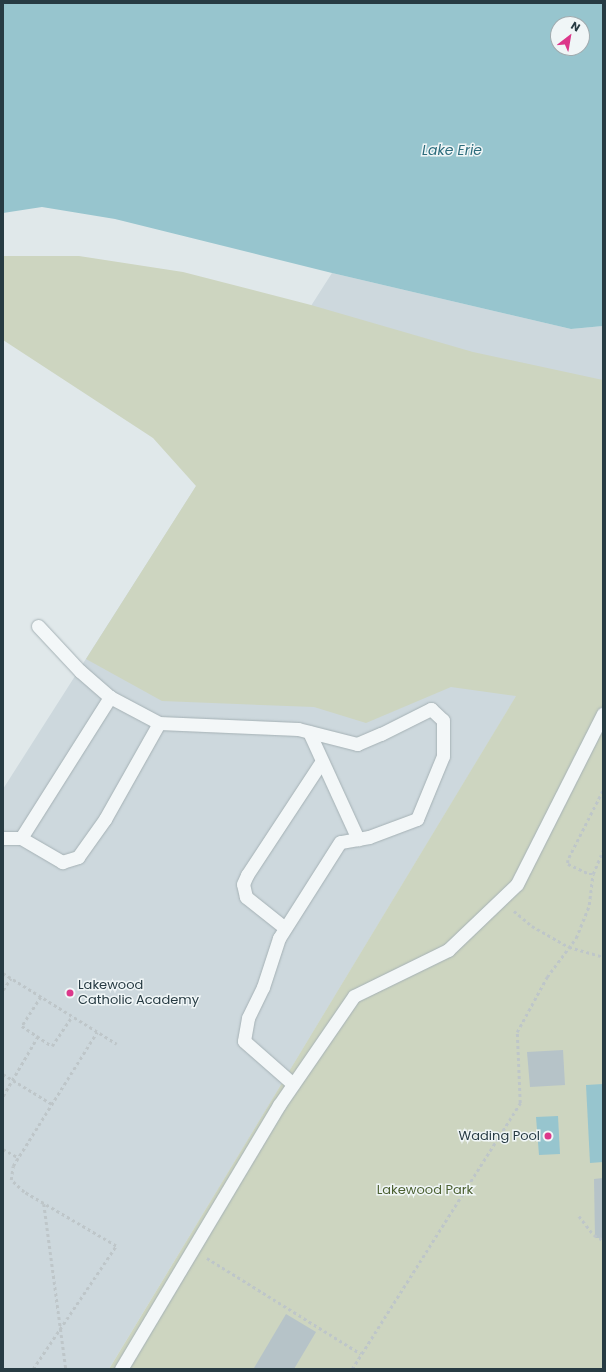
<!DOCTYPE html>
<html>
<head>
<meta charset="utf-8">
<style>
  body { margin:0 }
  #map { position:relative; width:606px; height:1372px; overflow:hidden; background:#e0e8ea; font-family:Poppins,sans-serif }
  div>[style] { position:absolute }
  .built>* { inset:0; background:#cdd8dd }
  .green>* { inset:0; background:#cdd5c0 }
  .water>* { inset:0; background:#97c5ce }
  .building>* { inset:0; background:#b6c3c8 }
  .path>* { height:2.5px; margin-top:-1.25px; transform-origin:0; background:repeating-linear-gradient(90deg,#bec6c9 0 3px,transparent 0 6px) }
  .roads { filter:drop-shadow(0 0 1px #a5b1b5) drop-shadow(0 0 1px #a5b1b5) }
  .lane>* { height:13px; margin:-6.5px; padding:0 6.5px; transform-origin:6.5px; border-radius:6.5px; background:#f3f7f8 }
  .dots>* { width:11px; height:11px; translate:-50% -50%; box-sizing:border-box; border:2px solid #f0f6f7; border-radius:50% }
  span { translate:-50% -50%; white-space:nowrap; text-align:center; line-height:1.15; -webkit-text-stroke:3px #f0f6f7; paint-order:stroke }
  .poi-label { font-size:13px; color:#273b43 }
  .left { translate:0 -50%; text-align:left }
  .right { translate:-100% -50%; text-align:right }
  .park-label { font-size:13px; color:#4c6132 }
  .water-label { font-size:14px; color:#2c6c7c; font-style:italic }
  .frame { position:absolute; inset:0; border:4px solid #273b43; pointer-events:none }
  .north { position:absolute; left:550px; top:16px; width:40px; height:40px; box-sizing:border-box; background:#f0f6f7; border:1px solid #a0abaf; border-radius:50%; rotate:31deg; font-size:11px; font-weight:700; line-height:16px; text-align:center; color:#273b43 }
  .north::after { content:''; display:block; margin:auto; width:14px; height:18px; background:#dc388b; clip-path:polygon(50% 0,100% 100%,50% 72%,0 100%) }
</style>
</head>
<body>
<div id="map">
  <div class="built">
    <div style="clip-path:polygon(332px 273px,571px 329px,603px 326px,603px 553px,109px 1369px,3px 1369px,3px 789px)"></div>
  </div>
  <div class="green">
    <div style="clip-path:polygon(3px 256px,79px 256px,183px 272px,311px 305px,473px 352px,603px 380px,603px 1369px,109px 1369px,516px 696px,451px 687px,366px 723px,314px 707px,162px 701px,86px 659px,196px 486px,153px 438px,3px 340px)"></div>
  </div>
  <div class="water">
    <div style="clip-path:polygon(evenodd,3px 3px,603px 3px,603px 326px,571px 329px,332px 273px,115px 219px,42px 207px,3px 213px,3px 3px,558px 24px,582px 24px,582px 48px,558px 48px,558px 24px)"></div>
    <div style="clip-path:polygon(603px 1084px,603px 1162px,590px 1163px,586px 1085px)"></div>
    <div style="clip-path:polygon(558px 1116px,560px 1154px,539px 1155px,536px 1117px)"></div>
  </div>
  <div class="building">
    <div style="clip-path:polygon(563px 1050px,565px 1085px,530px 1087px,527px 1052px)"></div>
    <div style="clip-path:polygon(603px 1178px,603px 1238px,595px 1238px,594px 1179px)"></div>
    <div style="clip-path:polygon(286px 1314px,316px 1332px,294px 1369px,255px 1369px,254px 1368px)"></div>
  </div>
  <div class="path">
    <div style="left:603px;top:791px;width:77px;rotate:116.9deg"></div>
    <div style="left:568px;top:860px;width:4px;rotate:90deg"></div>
    <div style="left:568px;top:864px;width:23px;rotate:25deg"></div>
    <div style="left:589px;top:874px;width:4px"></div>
    <div style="left:593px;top:874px;width:26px;rotate:-67deg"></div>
    <div style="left:514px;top:911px;width:23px;rotate:40deg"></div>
    <div style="left:532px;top:926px;width:43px;rotate:29.6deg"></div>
    <div style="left:569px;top:947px;width:35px;rotate:16deg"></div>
    <div style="left:3px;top:973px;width:134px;rotate:31.9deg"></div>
    <div style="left:3px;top:990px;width:14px;rotate:-56deg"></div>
    <div style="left:41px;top:997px;width:35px;rotate:123deg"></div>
    <div style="left:22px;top:1026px;width:36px;rotate:34deg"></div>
    <div style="left:52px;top:1046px;width:36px;rotate:-56deg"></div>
    <div style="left:3px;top:1074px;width:57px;rotate:31.5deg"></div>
    <div style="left:3px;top:1096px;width:69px;rotate:-59.7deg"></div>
    <div style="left:3px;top:1149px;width:18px;rotate:29deg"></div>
    <div style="left:44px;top:1204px;width:166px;rotate:82.4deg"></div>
    <div style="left:579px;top:1216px;width:24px;rotate:52deg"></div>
    <div style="left:594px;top:1235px;width:10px;rotate:29deg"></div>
    <div style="left:207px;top:1258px;width:181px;rotate:31.9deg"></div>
    <div style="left:33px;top:1369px;width:148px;rotate:-56deg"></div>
    <div style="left:116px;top:1246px;width:107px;rotate:-149.6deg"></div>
    <div style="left:24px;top:1192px;width:18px;rotate:-137deg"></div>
    <div style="left:11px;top:1180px;width:14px;rotate:-82deg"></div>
    <div style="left:13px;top:1166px;width:158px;rotate:-57.9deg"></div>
    <div style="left:352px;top:1369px;width:315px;rotate:-57.7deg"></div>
    <div style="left:520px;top:1103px;width:71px;rotate:-92.4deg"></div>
    <div style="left:517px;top:1032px;width:63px;rotate:-61.4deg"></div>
    <div style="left:547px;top:977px;width:49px;rotate:-53.4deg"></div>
    <div style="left:576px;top:938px;width:35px;rotate:-68deg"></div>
    <div style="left:589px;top:905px;width:31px;rotate:-83deg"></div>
  </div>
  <div class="roads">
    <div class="lane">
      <div style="left:38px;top:626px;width:62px;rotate:47deg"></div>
      <div style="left:80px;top:671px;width:40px;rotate:41deg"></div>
      <div style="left:309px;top:732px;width:118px;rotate:65.4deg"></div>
      <div style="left:3px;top:838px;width:18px"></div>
      <div style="left:21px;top:838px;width:48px;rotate:30.3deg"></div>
      <div style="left:62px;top:862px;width:17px;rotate:-17deg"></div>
      <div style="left:78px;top:857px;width:47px;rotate:-54.6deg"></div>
      <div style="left:105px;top:819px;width:110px;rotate:-60.6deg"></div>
      <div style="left:21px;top:838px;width:167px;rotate:-57.7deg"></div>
      <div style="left:110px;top:697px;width:55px;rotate:28deg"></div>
      <div style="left:159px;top:723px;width:139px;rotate:2.5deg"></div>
      <div style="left:298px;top:729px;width:61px;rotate:14.3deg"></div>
      <div style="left:357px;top:744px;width:26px;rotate:-23deg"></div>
      <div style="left:381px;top:734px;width:56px;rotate:-26.6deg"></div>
      <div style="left:431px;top:709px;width:16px;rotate:43deg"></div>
      <div style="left:443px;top:720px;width:36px;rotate:90deg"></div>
      <div style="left:443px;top:756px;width:68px;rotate:112.4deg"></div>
      <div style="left:417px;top:819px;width:51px;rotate:159.4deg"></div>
      <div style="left:369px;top:837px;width:29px;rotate:170deg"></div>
      <div style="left:340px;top:842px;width:114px;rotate:122.4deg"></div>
      <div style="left:279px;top:938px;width:52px;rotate:108.1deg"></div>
      <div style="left:263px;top:987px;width:34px;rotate:116deg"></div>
      <div style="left:248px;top:1018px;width:23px;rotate:100deg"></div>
      <div style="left:244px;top:1041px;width:65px;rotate:41.3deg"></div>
      <div style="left:285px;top:928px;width:50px;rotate:-141.5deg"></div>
      <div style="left:246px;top:897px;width:13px;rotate:-103deg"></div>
      <div style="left:243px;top:884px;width:10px;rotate:-66deg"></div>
      <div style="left:247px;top:875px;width:136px;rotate:-56.7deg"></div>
      <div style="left:121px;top:1369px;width:308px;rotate:-59.1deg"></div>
      <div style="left:279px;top:1105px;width:132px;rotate:-55.5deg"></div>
      <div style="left:354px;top:996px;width:105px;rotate:-26.1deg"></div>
      <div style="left:448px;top:950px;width:95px;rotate:-43.7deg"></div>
      <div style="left:517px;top:884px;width:191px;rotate:-63.2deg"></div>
    </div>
  </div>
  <div class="dots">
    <div style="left:70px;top:993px;background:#dc388b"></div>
    <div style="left:548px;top:1136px;background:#dc388b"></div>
  </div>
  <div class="poi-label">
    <span class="left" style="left:78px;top:993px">Lakewood<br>Catholic Academy</span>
    <span class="right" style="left:540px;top:1136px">Wading Pool</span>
  </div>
  <div class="park-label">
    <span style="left:425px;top:1190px">Lakewood Park</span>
  </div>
  <div class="water-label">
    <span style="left:452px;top:150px">Lake Erie</span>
  </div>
  <div class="frame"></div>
  <div class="north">N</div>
</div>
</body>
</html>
